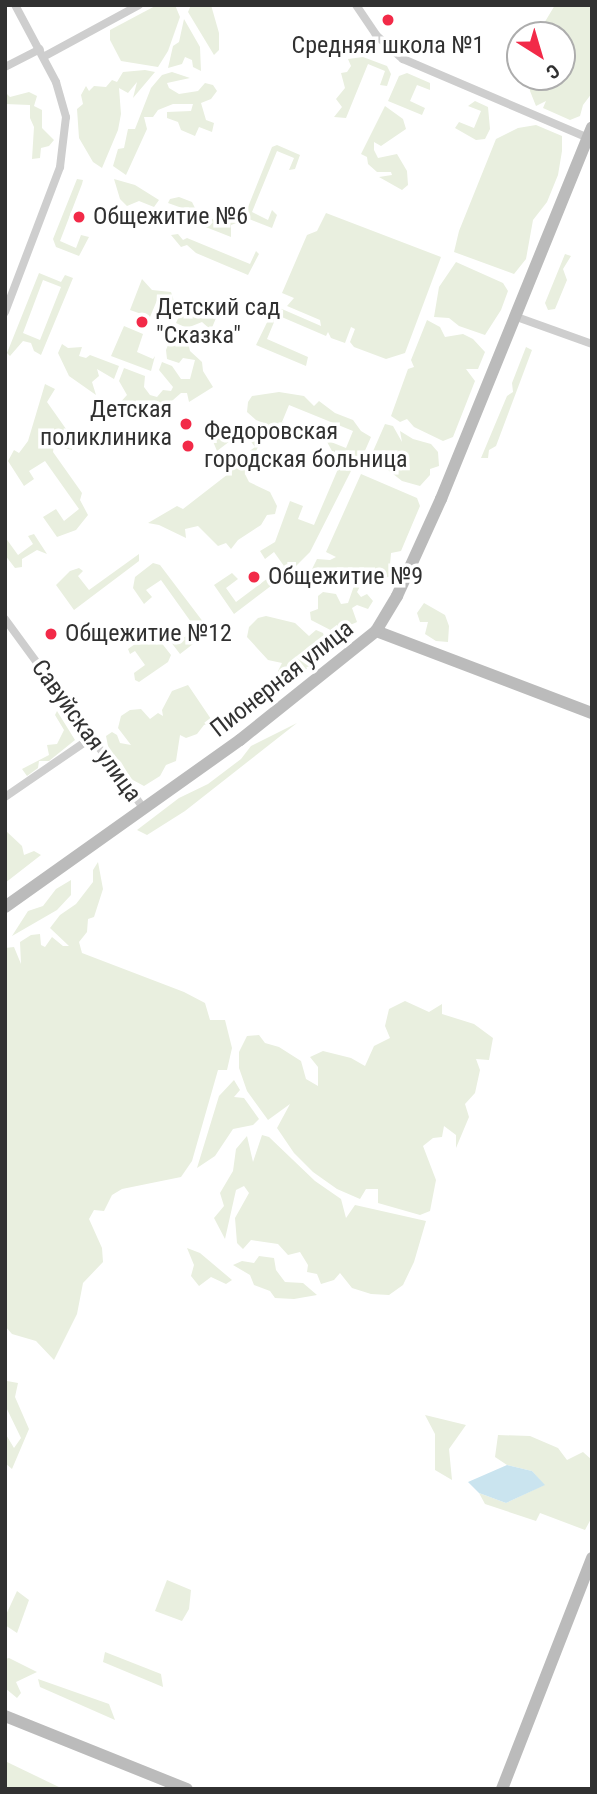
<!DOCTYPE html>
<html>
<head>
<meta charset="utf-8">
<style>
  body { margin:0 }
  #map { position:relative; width:597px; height:1794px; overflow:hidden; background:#fff; font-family:"Roboto Condensed",sans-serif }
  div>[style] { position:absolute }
  .green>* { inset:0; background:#e9efdf }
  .water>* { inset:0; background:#cae4ef }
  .street>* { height:8px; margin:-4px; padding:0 4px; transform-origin:4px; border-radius:4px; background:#cecece }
  .secondary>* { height:12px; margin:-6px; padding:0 6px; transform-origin:6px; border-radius:6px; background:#bbb }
  .dots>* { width:19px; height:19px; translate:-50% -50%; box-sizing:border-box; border:4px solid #fff; border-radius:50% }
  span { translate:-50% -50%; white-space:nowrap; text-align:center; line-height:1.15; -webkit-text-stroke:7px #fff; paint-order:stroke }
  .poi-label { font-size:24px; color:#313131 }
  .left { translate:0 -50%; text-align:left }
  .right { translate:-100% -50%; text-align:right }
  .street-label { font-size:24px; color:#313131 }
  .frame { position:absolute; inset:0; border:7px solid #313131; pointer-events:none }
  .north { position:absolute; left:506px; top:21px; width:70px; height:70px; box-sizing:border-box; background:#fff; border:2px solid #adadad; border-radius:50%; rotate:143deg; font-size:19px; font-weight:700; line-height:28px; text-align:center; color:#313131 }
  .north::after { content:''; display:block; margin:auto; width:24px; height:32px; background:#f22a48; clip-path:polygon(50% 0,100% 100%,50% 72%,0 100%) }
</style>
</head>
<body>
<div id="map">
  <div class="green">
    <div style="clip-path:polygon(157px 5px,175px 5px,180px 17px,168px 51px,158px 67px,121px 61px,110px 40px,110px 30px)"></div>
    <div style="clip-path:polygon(191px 5px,211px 5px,219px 33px,219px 50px,214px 55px,188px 12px)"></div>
    <div style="clip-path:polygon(555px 5px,592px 5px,592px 93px,583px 105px,580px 116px,570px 120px,543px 108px,546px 101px,536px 106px,530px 91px,528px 77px,562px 77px,562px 35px,537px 35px)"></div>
    <div style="clip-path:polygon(184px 19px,200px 47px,201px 71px,193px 67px,192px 60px,185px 57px,182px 64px,168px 68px,173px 46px,179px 42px)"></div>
    <div style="clip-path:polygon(363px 57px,387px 66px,391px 74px,387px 86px,380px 85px,385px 71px,368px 64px,346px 118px,334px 117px,342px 107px,336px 99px,345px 88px,341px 73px,347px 72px,351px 66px,348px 59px)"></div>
    <div style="clip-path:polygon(145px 70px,155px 72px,133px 98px,137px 82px,128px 93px,119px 88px,121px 114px,118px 130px,102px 168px,93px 162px,79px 138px,77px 109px,83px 104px,81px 95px,86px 86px,89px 91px,94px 86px,106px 87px,112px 80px,117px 82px,123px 72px)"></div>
    <div style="clip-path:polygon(172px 72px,190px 78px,167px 83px,169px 88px,179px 94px,198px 91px,205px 83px,213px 85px,217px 91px,211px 99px,201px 103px,206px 120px,214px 123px,212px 132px,199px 127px,195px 136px,181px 130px,178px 122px,167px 118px,167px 112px,191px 111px,193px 104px,173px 104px,158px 110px,153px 117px,144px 117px,147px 129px,126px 175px,113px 166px,118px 149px,124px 148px,128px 129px,135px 129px,151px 88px,162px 75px)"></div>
    <div style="clip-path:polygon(407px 73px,430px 83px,430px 90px,417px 85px,410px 101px,425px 108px,422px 115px,388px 101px,399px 76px)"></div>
    <div style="clip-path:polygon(5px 92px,10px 97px,29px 92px,37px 96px,34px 106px,42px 110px,42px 128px,54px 140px,49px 146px,41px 148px,40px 158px,32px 159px,34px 127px,30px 118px,30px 105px,5px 104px)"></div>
    <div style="clip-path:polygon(475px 101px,488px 107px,490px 129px,485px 139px,476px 140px,455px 128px,459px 122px,474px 128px,481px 111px,468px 106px)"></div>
    <div style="clip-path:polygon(385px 106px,403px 119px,406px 129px,381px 146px,374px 142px,374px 150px,378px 158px,397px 154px,407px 171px,408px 185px,402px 190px,379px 177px,392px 175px,391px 172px,377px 172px,368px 164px,367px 157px,361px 154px)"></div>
    <div style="clip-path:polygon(536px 125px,562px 136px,562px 151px,558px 175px,547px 202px,533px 220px,526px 259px,514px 274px,454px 252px,459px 231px,496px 139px,518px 128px)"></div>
    <div style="clip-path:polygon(277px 145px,300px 155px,295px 169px,289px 170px,294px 158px,277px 151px,252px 212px,268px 220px,272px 210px,277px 215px,272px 228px,249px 219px,246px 212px,272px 147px)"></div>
    <div style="clip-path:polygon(77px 179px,83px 180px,82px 184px,60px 241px,76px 248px,81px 235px,89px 237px,79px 256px,56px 247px,53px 239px)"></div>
    <div style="clip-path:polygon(114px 179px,135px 185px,159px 200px,154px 207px,139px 201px,127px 206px,120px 199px)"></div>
    <div style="clip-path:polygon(179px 197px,192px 202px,195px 208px,205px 212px,219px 225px,227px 215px,239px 222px,231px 225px,231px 237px,193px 222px,182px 208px,168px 203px,170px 199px)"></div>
    <div style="clip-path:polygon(326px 213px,441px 257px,405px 353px,386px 359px,354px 347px,350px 342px,355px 329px,351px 327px,345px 343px,331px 338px,328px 332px,326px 336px,277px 315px,267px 339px,308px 357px,306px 366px,256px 345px,275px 306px,321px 326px,320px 320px,287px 306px,294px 298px,282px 293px,307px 235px,317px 231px)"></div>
    <div style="clip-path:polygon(178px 234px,183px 240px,187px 238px,250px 264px,256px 251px,259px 254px,248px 275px,196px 253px,187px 245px,181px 247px,171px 235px)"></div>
    <div style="clip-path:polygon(565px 254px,571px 256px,563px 269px,567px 280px,555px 309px,548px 310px,545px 303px)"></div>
    <div style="clip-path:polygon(456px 262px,503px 283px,508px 291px,501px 310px,485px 335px,459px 326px,449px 318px,434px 317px,439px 287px)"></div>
    <div style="clip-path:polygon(evenodd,39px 273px,61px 282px,65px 275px,73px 278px,41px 355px,34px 351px,31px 343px,23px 341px,10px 356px,7px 353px,39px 273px,43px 280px,61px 287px,40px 340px,23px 333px,43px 280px)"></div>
    <div style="clip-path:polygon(142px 279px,152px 290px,171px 292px,175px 304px,158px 298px,150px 317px,130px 310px)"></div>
    <div style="clip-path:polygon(187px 299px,219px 311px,211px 330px,202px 322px,187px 328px,176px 323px)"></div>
    <div style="clip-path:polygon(427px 320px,440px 327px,445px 337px,463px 334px,473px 339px,485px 352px,478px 369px,466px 369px,475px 381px,453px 437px,443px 441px,414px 427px,407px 419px,400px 422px,391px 416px,408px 369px,414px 367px,411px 360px)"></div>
    <div style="clip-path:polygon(124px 326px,143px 334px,137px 352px,153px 359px,155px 356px,151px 371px,111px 356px)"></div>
    <div style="clip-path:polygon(174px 330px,186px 335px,190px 351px,202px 362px,203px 371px,213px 387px,189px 402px,187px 393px,181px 393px,156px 415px,133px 404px,117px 406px,127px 395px,119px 381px,124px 368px,145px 376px,144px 387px,150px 395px,157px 397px,163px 390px,171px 391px,173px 387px,159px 370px,162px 362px,172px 366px,181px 379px,190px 379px,195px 360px,183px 358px,179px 363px,167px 359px,166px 350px)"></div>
    <div style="clip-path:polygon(62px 344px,68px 348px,82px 347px,79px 356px,86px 358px,90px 355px,119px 366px,114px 379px,97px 369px,99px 376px,92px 382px,96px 395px,69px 376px,58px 353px)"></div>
    <div style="clip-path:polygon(526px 347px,532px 350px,496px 446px,489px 450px,488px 458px,481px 458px,507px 396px,513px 392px,512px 383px)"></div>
    <div style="clip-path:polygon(45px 384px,55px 389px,47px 402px,71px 436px,72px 450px,54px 445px,53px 452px,82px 493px,80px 500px,88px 515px,76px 530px,57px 537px,43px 517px,56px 509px,64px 521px,79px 509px,45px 461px,29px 471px,34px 479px,24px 486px,8px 461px,14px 450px,19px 453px,28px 441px)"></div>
    <div style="clip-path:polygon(279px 392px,304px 396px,314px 406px,319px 401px,335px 413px,353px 420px,361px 431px,371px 437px,360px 462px,332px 451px,326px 440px,346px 448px,353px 431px,289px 405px,282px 422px,294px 427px,291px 434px,256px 420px,247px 412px,248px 402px,252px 396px)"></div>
    <div style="clip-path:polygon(234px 423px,237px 427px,242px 424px,259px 445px,245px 474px,249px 482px,270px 492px,277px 506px,275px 514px,267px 515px,261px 525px,238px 540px,231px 549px,226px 543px,218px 546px,198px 526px,185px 529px,186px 538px,159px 525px,148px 523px,177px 506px,183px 509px,232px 471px,229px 466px,255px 447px,243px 431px,217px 451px,212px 439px)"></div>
    <div style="clip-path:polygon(385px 424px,393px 426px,402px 442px,400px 431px,413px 439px,431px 444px,438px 452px,439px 466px,430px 469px,430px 475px,420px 486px,402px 481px,388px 470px,376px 470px,367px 465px)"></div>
    <div style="clip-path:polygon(344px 467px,351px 471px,310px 552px,292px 570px,234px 614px,214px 585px,232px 573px,238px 579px,226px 588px,236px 602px,284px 566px,274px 552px,265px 559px,260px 551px,275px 542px,290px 501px,303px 506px,298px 519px,314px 525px,338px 469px)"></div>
    <div style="clip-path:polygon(361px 474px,417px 498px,420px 506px,401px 551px,391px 553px,389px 577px,364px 579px,357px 592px,361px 597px,367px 594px,373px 601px,368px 609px,357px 605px,352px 608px,357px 622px,348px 626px,344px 637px,311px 620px,310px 612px,318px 609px,318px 596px,323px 592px,336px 594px,341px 604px,348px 603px,355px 583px,340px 574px,333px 582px,322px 578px,312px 569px,317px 559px,330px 560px,336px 557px,326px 552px)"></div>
    <div style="clip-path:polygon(34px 534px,47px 554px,37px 550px,22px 559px,22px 567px,15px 568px,5px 555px,5px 537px,18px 555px,33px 544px,28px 536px)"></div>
    <div style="clip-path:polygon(139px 554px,139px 561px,74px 610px,56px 585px,70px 571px,79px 568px,83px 571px,78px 576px,89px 590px)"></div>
    <div style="clip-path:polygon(153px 563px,160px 565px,210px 631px,180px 654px,164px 633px,172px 626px,182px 639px,196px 629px,161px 580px,146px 590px,152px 597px,144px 604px,133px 588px,135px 577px)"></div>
    <div style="clip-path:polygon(424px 603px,445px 615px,449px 626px,448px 642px,436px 641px,425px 634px,428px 622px,420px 622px,417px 613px)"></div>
    <div style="clip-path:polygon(266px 616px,295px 623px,309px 636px,316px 630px,323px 633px,325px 640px,335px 640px,325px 655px,317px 656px,316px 662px,289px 682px,280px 678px,278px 671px,282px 663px,268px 660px,247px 637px,249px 627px,258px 618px)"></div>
    <div style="clip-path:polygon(145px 637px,160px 641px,171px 655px,168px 662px,139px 682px,135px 680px,134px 673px,145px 665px,135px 651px,130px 654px,128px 649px)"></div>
    <div style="clip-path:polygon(188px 685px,213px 722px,204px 725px,197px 734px,186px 738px,180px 735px,176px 761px,166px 765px,160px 776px,144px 786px,131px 779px,121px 762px,109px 751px,106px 736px,112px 732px,117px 735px,120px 743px,131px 745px,118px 728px,121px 716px,130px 710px,141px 709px,150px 719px,158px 713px,163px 716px,162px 710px,172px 691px)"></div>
    <div style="clip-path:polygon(57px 711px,75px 740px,49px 761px,39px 761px,38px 768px,27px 776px,22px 769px,49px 755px,47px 745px,57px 744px,64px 730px,55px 715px)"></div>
    <div style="clip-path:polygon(297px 723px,185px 811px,147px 835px,137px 830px,179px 798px,208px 784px,241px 759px,251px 746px)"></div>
    <div style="clip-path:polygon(5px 830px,22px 846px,24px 855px,34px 851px,41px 855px,5px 883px)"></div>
    <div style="clip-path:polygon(98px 862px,103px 889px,94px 917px,88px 919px,87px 932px,79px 942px,82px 953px,184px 992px,205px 1003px,210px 1020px,225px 1020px,232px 1048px,227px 1070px,218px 1070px,192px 1161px,181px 1177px,122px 1189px,112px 1195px,104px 1211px,94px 1210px,89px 1219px,102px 1248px,103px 1262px,83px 1283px,77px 1314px,54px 1360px,36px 1341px,12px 1334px,5px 1326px,5px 948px,14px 947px,21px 964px,20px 942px,31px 935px,40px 934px,41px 945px,45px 947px,52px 937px,63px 946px,69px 946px,50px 928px,60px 915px,76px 904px,93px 882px,93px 870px)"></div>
    <div style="clip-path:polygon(71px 880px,71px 895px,57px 910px,12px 936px,28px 911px,43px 906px,56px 889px)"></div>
    <div style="clip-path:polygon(405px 1001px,429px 1012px,442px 1004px,442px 1014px,474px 1024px,493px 1038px,489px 1060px,476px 1059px,480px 1070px,475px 1093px,465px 1104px,469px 1117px,456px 1148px,456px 1135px,444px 1126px,442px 1137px,433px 1138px,423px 1146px,436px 1180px,430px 1211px,420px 1215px,378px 1203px,378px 1189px,366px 1189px,360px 1199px,337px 1189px,313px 1172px,294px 1153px,277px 1128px,290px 1104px,268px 1120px,247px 1091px,239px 1068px,239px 1052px,247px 1036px,259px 1035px,265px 1043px,279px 1047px,301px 1061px,306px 1079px,318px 1086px,318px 1067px,310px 1057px,323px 1051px,351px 1058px,365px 1066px,374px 1046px,390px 1038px,385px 1026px,389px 1009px)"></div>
    <div style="clip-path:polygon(234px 1080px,240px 1090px,234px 1097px,244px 1098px,259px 1119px,253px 1125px,233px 1129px,215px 1156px,197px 1168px,219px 1096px)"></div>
    <div style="clip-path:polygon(262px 1135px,269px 1137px,315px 1181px,341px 1199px,346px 1218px,355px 1205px,426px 1221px,414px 1262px,403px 1285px,389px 1295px,371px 1294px,352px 1288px,340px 1273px,334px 1280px,321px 1284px,317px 1274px,307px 1272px,308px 1265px,300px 1252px,288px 1255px,278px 1244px,251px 1240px,243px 1249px,237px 1243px,235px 1218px,249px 1193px,244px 1186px,236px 1190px,225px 1239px,214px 1218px,224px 1206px,220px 1193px,233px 1171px,236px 1149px,247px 1136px,253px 1162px)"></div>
    <div style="clip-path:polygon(187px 1248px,200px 1253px,232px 1280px,226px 1284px,211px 1277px,199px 1286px,191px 1276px,194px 1265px)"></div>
    <div style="clip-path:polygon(259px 1256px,274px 1258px,276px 1270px,285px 1282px,303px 1283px,317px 1295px,294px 1299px,275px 1298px,270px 1291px,254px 1285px,250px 1275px,233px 1265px,242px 1261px,254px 1263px)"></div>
    <div style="clip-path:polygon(7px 1381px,18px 1383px,15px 1397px,29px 1429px,12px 1469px,5px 1463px,5px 1433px,14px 1448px,21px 1438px,5px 1405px)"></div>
    <div style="clip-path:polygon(425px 1415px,466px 1425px,449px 1449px,452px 1480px,435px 1470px,435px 1434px)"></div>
    <div style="clip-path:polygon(498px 1435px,530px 1436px,558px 1448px,567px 1460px,583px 1452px,592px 1460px,592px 1517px,585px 1530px,540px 1513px,536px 1521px,485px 1504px,479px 1493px,506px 1503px,544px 1485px,532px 1471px,507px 1465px,495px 1457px)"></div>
    <div style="clip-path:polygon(167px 1580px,191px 1590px,189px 1609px,182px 1621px,155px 1611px)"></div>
    <div style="clip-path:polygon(17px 1591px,29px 1600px,17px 1633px,5px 1625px,5px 1617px)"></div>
    <div style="clip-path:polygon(105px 1652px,161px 1674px,163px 1687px,103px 1662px)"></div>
    <div style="clip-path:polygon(9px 1658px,37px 1672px,16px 1682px,21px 1693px,17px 1698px,5px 1688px,5px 1659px)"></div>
    <div style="clip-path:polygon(38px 1679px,109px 1704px,115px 1720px,40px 1687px)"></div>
    <div style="clip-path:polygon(5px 1762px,7px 1762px,63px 1789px,5px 1789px)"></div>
  </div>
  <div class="water">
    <div style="clip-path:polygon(507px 1465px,532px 1471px,545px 1485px,506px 1503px,479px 1493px,468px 1482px)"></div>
  </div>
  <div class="street">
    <div style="left:356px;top:5px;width:36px;rotate:56deg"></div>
    <div style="left:376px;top:35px;width:36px;rotate:42deg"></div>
    <div style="left:403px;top:59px;width:204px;rotate:23.1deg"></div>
    <div style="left:45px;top:56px;width:107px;rotate:-28.5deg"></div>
    <div style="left:5px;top:67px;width:39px;rotate:-27deg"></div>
    <div style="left:5px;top:312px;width:155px;rotate:-69.2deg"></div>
    <div style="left:60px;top:167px;width:50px;rotate:-83.2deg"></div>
    <div style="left:66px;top:117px;width:36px;rotate:-106deg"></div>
    <div style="left:56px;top:82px;width:87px;rotate:-118deg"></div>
    <div style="left:514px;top:316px;width:83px;rotate:19.7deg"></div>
    <div style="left:5px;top:619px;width:235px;rotate:53.8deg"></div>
    <div style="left:5px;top:797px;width:104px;rotate:-34.5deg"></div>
  </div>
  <div class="secondary">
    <div style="left:376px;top:631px;width:231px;rotate:20.8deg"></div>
    <div style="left:5px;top:907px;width:288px;rotate:-35.4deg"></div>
    <div style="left:240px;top:740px;width:174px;rotate:-38.7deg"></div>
    <div style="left:376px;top:631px;width:41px;rotate:-59deg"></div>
    <div style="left:397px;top:596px;width:107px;rotate:-65.6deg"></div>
    <div style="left:441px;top:499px;width:401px;rotate:-67.9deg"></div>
    <div style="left:5px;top:1716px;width:196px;rotate:21.9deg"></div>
    <div style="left:502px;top:1789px;width:248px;rotate:-68.7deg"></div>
  </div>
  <div class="dots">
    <div style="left:388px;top:20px;background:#f22a48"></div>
    <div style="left:79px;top:217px;background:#f22a48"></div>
    <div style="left:142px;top:322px;background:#f22a48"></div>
    <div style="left:186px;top:424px;background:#f22a48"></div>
    <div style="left:188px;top:446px;background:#f22a48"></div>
    <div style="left:254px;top:577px;background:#f22a48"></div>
    <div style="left:51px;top:634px;background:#f22a48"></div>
  </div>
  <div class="poi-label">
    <span style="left:388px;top:46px">Средняя школа №1</span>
    <span class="left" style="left:93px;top:217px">Общежитие №6</span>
    <span class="left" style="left:156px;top:322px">Детский сад<br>"Сказка"</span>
    <span class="right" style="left:172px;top:424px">Детская<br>поликлиника</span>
    <span class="left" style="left:204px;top:446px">Федоровская<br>городская больница</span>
    <span class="left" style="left:268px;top:577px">Общежитие №9</span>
    <span class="left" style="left:65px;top:634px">Общежитие №12</span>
  </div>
  <div class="street-label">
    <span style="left:282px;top:679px;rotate:-38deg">Пионерная улица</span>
    <span style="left:86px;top:731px;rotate:54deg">Савуйская улица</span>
  </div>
  <div class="frame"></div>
  <div class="north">С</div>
</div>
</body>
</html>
